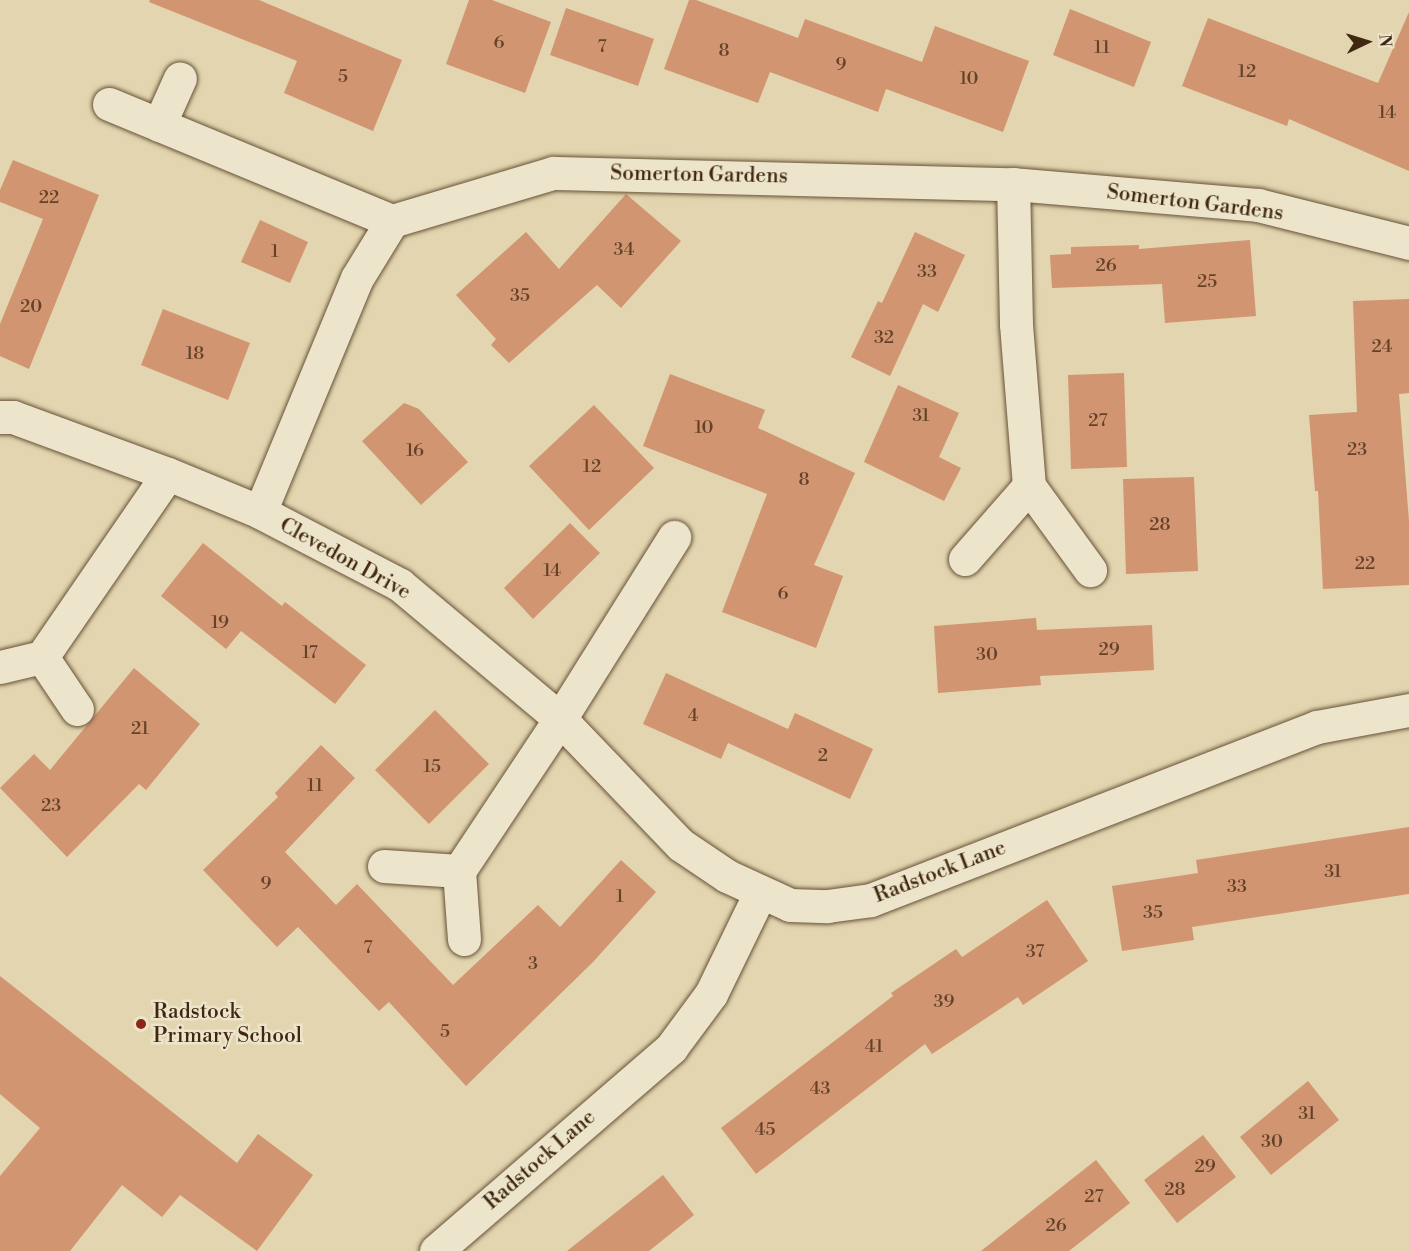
<!DOCTYPE html>
<html>
<head>
<meta charset="utf-8">
<style>
  body { margin:0 }
  #map { position:relative; width:1409px; height:1251px; overflow:hidden; background:#e2d5af; font-family:"Libre Bodoni",serif }
  div>[style] { position:absolute }
  .building>* { inset:0; background:#d19571 }
  .roads { filter:drop-shadow(0 0 2px #685238) drop-shadow(0 0 2px #685238) }
  .street>* { height:33px; margin:-16.5px; padding:0 16.5px; transform-origin:16.5px; border-radius:16.5px; background:#ece4cb }
  .dots>* { width:16px; height:16px; translate:-50% -50%; box-sizing:border-box; border:3px solid #ece4cb; border-radius:50% }
  span { translate:-50% -50%; white-space:nowrap; text-align:center; line-height:1.15; -webkit-text-stroke:5px #ece4cb; paint-order:stroke }
  .number-label { font-size:18px; color:#644229 }
  .number-label span { -webkit-text-stroke-width:0 }
  .street-label { font-size:21px; color:#402711 }
  .poi-label { font-size:21px; color:#402711 }
  .left { translate:0 -50%; text-align:left }
  .north { position:absolute; left:1337px; top:12px; width:60px; height:60px; -webkit-text-stroke:4px #ece4cb; paint-order:stroke; rotate:86deg; font-size:16px; font-weight:700; line-height:24px; text-align:center; color:#402711 }
  .north::after { content:''; display:block; margin:auto; width:21px; height:27px; background:#402711; clip-path:polygon(50% 0,100% 100%,50% 72%,0 100%) }
</style>
</head>
<body>
<div id="map">
  <div class="building">
    <div style="clip-path:polygon(150px 0,259px 0,402px 60px,373px 131px,284px 93px,297px 61px,149px 2px)"></div>
    <div style="clip-path:polygon(469px 0,492px 0,551px 22px,525px 93px,446px 64px)"></div>
    <div style="clip-path:polygon(689px 0,696px 0,798px 38px,805px 19px,922px 62px,935px 26px,1029px 61px,1003px 132px,886px 89px,878px 112px,770px 72px,758px 103px,664px 69px)"></div>
    <div style="clip-path:polygon(566px 8px,654px 39px,638px 86px,550px 55px)"></div>
    <div style="clip-path:polygon(1070px 9px,1151px 42px,1134px 87px,1053px 55px)"></div>
    <div style="clip-path:polygon(1409px 12px,1409px 171px,1289px 119px,1287px 126px,1182px 86px,1208px 18px,1378px 83px)"></div>
    <div style="clip-path:polygon(13px 160px,99px 195px,29px 369px,0 356px,0 324px,43px 219px,0 202px,0 190px)"></div>
    <div style="clip-path:polygon(626px 194px,681px 241px,621px 308px,597px 285px,509px 363px,491px 345px,496px 339px,456px 295px,526px 232px,559px 269px)"></div>
    <div style="clip-path:polygon(260px 220px,308px 242px,290px 283px,241px 262px)"></div>
    <div style="clip-path:polygon(915px 232px,965px 255px,938px 312px,923px 304px,890px 376px,851px 357px,878px 301px,882px 303px)"></div>
    <div style="clip-path:polygon(1250px 240px,1256px 316px,1165px 323px,1162px 284px,1052px 288px,1050px 255px,1071px 254px,1071px 247px,1139px 245px,1139px 249px)"></div>
    <div style="clip-path:polygon(1409px 299px,1409px 393px,1399px 394px,1409px 521px,1409px 585px,1323px 589px,1318px 491px,1315px 491px,1309px 415px,1357px 412px,1353px 301px)"></div>
    <div style="clip-path:polygon(163px 309px,250px 343px,228px 400px,141px 365px)"></div>
    <div style="clip-path:polygon(1124px 373px,1127px 467px,1071px 469px,1068px 375px)"></div>
    <div style="clip-path:polygon(670px 374px,765px 410px,758px 428px,855px 473px,814px 565px,843px 576px,816px 648px,722px 612px,767px 494px,643px 446px)"></div>
    <div style="clip-path:polygon(898px 385px,959px 413px,939px 457px,961px 468px,944px 501px,864px 462px)"></div>
    <div style="clip-path:polygon(404px 403px,419px 409px,468px 462px,421px 505px,362px 441px)"></div>
    <div style="clip-path:polygon(594px 405px,654px 468px,589px 530px,529px 466px)"></div>
    <div style="clip-path:polygon(1194px 477px,1198px 571px,1126px 574px,1123px 479px)"></div>
    <div style="clip-path:polygon(570px 523px,600px 553px,533px 619px,504px 588px)"></div>
    <div style="clip-path:polygon(203px 543px,282px 606px,285px 602px,366px 665px,335px 704px,241px 631px,226px 649px,161px 596px)"></div>
    <div style="clip-path:polygon(1036px 618px,1037px 630px,1152px 625px,1154px 670px,1040px 676px,1041px 685px,938px 693px,934px 626px)"></div>
    <div style="clip-path:polygon(134px 668px,200px 724px,146px 790px,139px 784px,67px 857px,0 788px,34px 754px,50px 770px)"></div>
    <div style="clip-path:polygon(666px 673px,788px 729px,795px 713px,873px 749px,850px 799px,728px 743px,721px 759px,643px 724px)"></div>
    <div style="clip-path:polygon(435px 710px,489px 764px,429px 824px,375px 770px)"></div>
    <div style="clip-path:polygon(321px 745px,355px 778px,285px 852px,336px 905px,357px 884px,453px 985px,538px 905px,560px 927px,621px 860px,656px 892px,593px 962px,466px 1086px,389px 1002px,379px 1011px,298px 927px,277px 947px,203px 870px,278px 797px,275px 793px)"></div>
    <div style="clip-path:polygon(1409px 827px,1409px 894px,1192px 927px,1194px 940px,1122px 951px,1112px 886px,1198px 873px,1196px 860px)"></div>
    <div style="clip-path:polygon(1047px 900px,1088px 961px,1023px 1005px,1018px 997px,932px 1054px,925px 1044px,756px 1174px,721px 1128px,893px 996px,891px 993px,956px 949px,962px 957px)"></div>
    <div style="clip-path:polygon(0 976px,237px 1163px,258px 1134px,313px 1175px,257px 1251px,180px 1195px,162px 1217px,122px 1185px,70px 1251px,0 1251px,0 1176px,40px 1128px,0 1094px)"></div>
    <div style="clip-path:polygon(1308px 1081px,1339px 1120px,1271px 1175px,1240px 1137px)"></div>
    <div style="clip-path:polygon(1203px 1135px,1236px 1177px,1177px 1223px,1144px 1180px)"></div>
    <div style="clip-path:polygon(1096px 1160px,1130px 1203px,1069px 1251px,981px 1251px)"></div>
    <div style="clip-path:polygon(663px 1175px,694px 1215px,649px 1251px,567px 1251px)"></div>
  </div>
  <div class="roads">
    <div class="street">
      <div style="left:109px;top:104px;width:306px;rotate:22.5deg"></div>
      <div style="left:159px;top:125px;width:51px;rotate:-65.9deg"></div>
      <div style="left:0;top:417px;width:13px"></div>
      <div style="left:13px;top:417px;width:165px;rotate:20.2deg"></div>
      <div style="left:168px;top:474px;width:100px;rotate:22.4deg"></div>
      <div style="left:260px;top:512px;width:158px;rotate:27.5deg"></div>
      <div style="left:400px;top:585px;width:209px;rotate:39.9deg"></div>
      <div style="left:560px;top:719px;width:175px;rotate:46.2deg"></div>
      <div style="left:681px;top:845px;width:55px;rotate:34deg"></div>
      <div style="left:727px;top:876px;width:69px;rotate:24.7deg"></div>
      <div style="left:790px;top:905px;width:37px;rotate:2deg"></div>
      <div style="left:827px;top:906px;width:44px;rotate:-7.8deg"></div>
      <div style="left:871px;top:900px;width:478px;rotate:-21.2deg"></div>
      <div style="left:1317px;top:727px;width:94px;rotate:-10.5deg"></div>
      <div style="left:1029px;top:486px;width:104px;rotate:54deg"></div>
      <div style="left:260px;top:512px;width:253px;rotate:-67.5deg"></div>
      <div style="left:357px;top:278px;width:67px;rotate:-58.4deg"></div>
      <div style="left:392px;top:221px;width:168px;rotate:-16.6deg"></div>
      <div style="left:553px;top:173px;width:460px;rotate:1.4deg"></div>
      <div style="left:1013px;top:184px;width:246px;rotate:4.9deg"></div>
      <div style="left:1258px;top:205px;width:156px;rotate:14.1deg"></div>
      <div style="left:965px;top:559px;width:97px;rotate:-48.8deg"></div>
      <div style="left:1029px;top:486px;width:163px;rotate:-94.6deg"></div>
      <div style="left:1016px;top:324px;width:140px;rotate:-91.2deg"></div>
      <div style="left:0;top:667px;width:43px;rotate:-13.4deg"></div>
      <div style="left:77px;top:709px;width:63px;rotate:-123.9deg"></div>
      <div style="left:42px;top:657px;width:222px;rotate:-55.5deg"></div>
      <div style="left:384px;top:866px;width:75px;rotate:3.8deg"></div>
      <div style="left:464px;top:939px;width:68px;rotate:-94.2deg"></div>
      <div style="left:459px;top:871px;width:182px;rotate:-56.4deg"></div>
      <div style="left:560px;top:719px;width:215px;rotate:-57.9deg"></div>
      <div style="left:436px;top:1251px;width:311px;rotate:-40.8deg"></div>
      <div style="left:671px;top:1048px;width:67px;rotate:-53.5deg"></div>
      <div style="left:711px;top:994px;width:112px;rotate:-64.1deg"></div>
    </div>
  </div>
  <div class="dots">
    <div style="left:141px;top:1024px;background:#8f2418"></div>
  </div>
  <div class="number-label">
    <span style="left:499px;top:43px">6</span>
    <span style="left:602px;top:47px">7</span>
    <span style="left:1102px;top:48px">11</span>
    <span style="left:724px;top:51px">8</span>
    <span style="left:841px;top:65px">9</span>
    <span style="left:1247px;top:72px">12</span>
    <span style="left:343px;top:77px">5</span>
    <span style="left:969px;top:79px">10</span>
    <span style="left:1387px;top:113px">14</span>
    <span style="left:49px;top:198px">22</span>
    <span style="left:624px;top:250px">34</span>
    <span style="left:275px;top:252px">1</span>
    <span style="left:1106px;top:266px">26</span>
    <span style="left:927px;top:272px">33</span>
    <span style="left:1207px;top:282px">25</span>
    <span style="left:520px;top:296px">35</span>
    <span style="left:31px;top:307px">20</span>
    <span style="left:884px;top:338px">32</span>
    <span style="left:1382px;top:347px">24</span>
    <span style="left:195px;top:354px">18</span>
    <span style="left:921px;top:416px">31</span>
    <span style="left:1098px;top:421px">27</span>
    <span style="left:704px;top:428px">10</span>
    <span style="left:1357px;top:450px">23</span>
    <span style="left:415px;top:451px">16</span>
    <span style="left:592px;top:467px">12</span>
    <span style="left:804px;top:480px">8</span>
    <span style="left:1160px;top:525px">28</span>
    <span style="left:1365px;top:564px">22</span>
    <span style="left:552px;top:571px">14</span>
    <span style="left:783px;top:594px">6</span>
    <span style="left:220px;top:623px">19</span>
    <span style="left:1109px;top:650px">29</span>
    <span style="left:310px;top:653px">17</span>
    <span style="left:987px;top:655px">30</span>
    <span style="left:693px;top:716px">4</span>
    <span style="left:140px;top:729px">21</span>
    <span style="left:823px;top:756px">2</span>
    <span style="left:432px;top:767px">15</span>
    <span style="left:315px;top:786px">11</span>
    <span style="left:51px;top:806px">23</span>
    <span style="left:1333px;top:872px">31</span>
    <span style="left:266px;top:884px">9</span>
    <span style="left:1237px;top:887px">33</span>
    <span style="left:620px;top:897px">1</span>
    <span style="left:1153px;top:913px">35</span>
    <span style="left:368px;top:948px">7</span>
    <span style="left:1035px;top:952px">37</span>
    <span style="left:533px;top:964px">3</span>
    <span style="left:944px;top:1002px">39</span>
    <span style="left:445px;top:1032px">5</span>
    <span style="left:874px;top:1047px">41</span>
    <span style="left:820px;top:1089px">43</span>
    <span style="left:1307px;top:1114px">31</span>
    <span style="left:765px;top:1130px">45</span>
    <span style="left:1272px;top:1142px">30</span>
    <span style="left:1205px;top:1167px">29</span>
    <span style="left:1175px;top:1190px">28</span>
    <span style="left:1094px;top:1197px">27</span>
    <span style="left:1056px;top:1226px">26</span>
  </div>
  <div class="street-label">
    <span style="left:699px;top:175px;rotate:1deg">Somerton Gardens</span>
    <span style="left:1195px;top:203px;rotate:7deg">Somerton Gardens</span>
    <span style="left:345px;top:559px;rotate:29deg">Clevedon Drive</span>
    <span style="left:940px;top:872px;rotate:-21deg">Radstock Lane</span>
    <span style="left:540px;top:1160px;rotate:-41deg">Radstock Lane</span>
  </div>
  <div class="poi-label">
    <span class="left" style="left:153px;top:1024px">Radstock<br>Primary School</span>
  </div>
  <div class="north">N</div>
</div>
</body>
</html>
